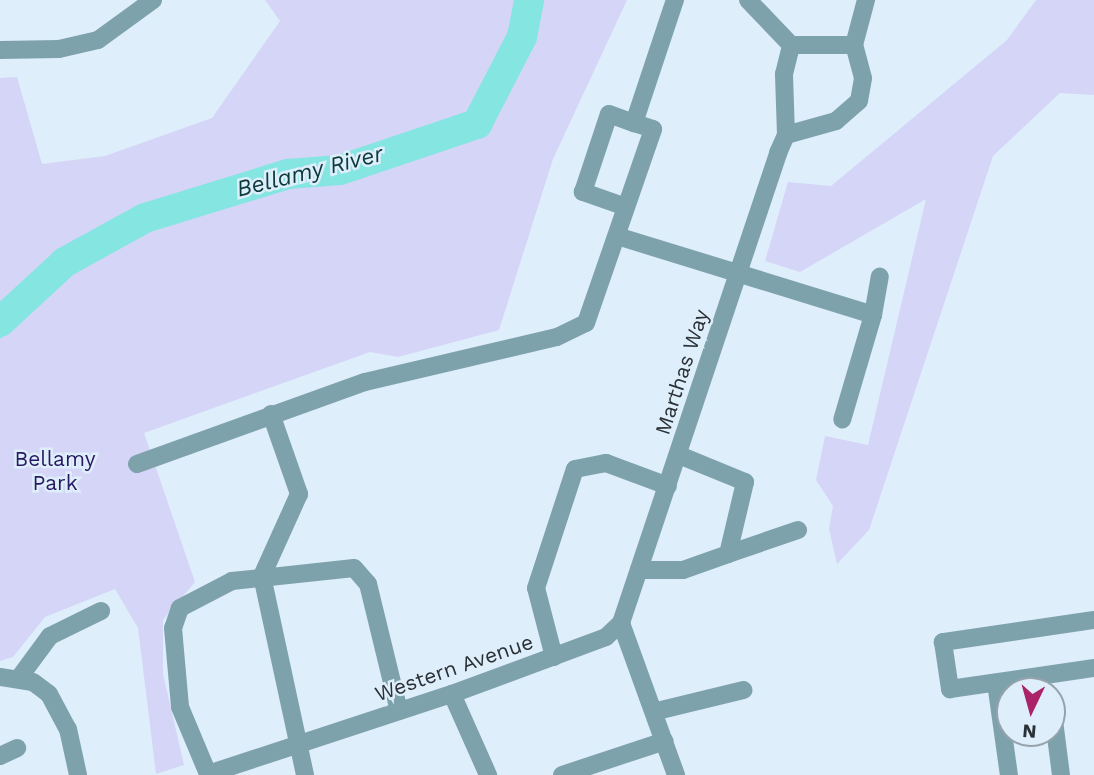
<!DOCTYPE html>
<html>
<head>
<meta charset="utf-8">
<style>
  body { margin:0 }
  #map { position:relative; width:1094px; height:775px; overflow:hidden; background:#deeefb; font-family:"Work Sans",sans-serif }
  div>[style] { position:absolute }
  .green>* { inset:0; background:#d5d5f8 }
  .water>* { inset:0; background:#84e5e1 }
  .river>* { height:30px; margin:-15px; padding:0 15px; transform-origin:15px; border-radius:15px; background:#84e5e1 }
  .minor>* { height:18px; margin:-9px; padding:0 9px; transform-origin:9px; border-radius:9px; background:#7ea2ab }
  span { translate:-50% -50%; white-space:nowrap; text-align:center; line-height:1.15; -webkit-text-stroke:5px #deeefb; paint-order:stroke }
  .street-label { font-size:21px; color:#2a3035 }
  .park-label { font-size:21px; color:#281962 }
  .water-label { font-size:23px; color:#0a3a39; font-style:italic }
  .north { position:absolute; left:996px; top:677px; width:70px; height:70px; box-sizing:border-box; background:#deeefb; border:2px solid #96a2ac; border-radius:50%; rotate:185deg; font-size:19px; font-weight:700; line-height:28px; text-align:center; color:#2a3035 }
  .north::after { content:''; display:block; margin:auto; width:24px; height:32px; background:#ab2368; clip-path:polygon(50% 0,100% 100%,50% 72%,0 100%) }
</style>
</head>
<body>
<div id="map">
  <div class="green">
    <div style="clip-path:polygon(265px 0,627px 0,553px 159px,499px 330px,398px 357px,370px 352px,144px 433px,195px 582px,163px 620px,163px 674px,184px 765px,156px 774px,138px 628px,115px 589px,45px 617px,13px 657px,0 661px,0 78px,17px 77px,42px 164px,105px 156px,212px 118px,280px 21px)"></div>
    <div style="clip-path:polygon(1036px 0,1094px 0,1094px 95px,1060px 93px,993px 156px,869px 530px,837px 564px,829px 529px,833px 506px,816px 480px,825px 436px,868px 445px,926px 199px,800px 272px,765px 261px,788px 182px,831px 186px,1007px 40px)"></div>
  </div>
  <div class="water">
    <div style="clip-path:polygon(65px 262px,17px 323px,0 339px,0 307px,20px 286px)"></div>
  </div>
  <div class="river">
    <div style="left:0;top:322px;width:88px;rotate:-42.7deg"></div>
    <div style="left:65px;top:262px;width:91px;rotate:-28.8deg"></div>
    <div style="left:145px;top:218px;width:150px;rotate:-17.1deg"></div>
    <div style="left:288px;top:174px;width:52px;rotate:-4.4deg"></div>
    <div style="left:340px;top:170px;width:145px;rotate:-18.6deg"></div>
    <div style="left:477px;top:124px;width:98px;rotate:-62.7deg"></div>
    <div style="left:522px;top:37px;width:38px;rotate:-79deg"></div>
  </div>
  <div class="minor">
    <div style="left:748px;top:0;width:62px;rotate:46.3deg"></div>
    <div style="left:854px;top:45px;width:47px;rotate:-75.1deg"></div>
    <div style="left:0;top:50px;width:59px;rotate:-1deg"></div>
    <div style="left:59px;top:49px;width:40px;rotate:-13deg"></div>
    <div style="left:98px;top:40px;width:68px;rotate:-36deg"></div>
    <div style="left:786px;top:135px;width:61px;rotate:-91.9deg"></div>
    <div style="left:784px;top:74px;width:30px;rotate:-76deg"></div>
    <div style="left:791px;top:45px;width:63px"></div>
    <div style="left:626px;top:207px;width:46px;rotate:-160.8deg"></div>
    <div style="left:583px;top:192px;width:82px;rotate:-71.6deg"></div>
    <div style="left:609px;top:114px;width:27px;rotate:20deg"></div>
    <div style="left:634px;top:123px;width:130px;rotate:-71.6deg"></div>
    <div style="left:617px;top:236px;width:268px;rotate:17.1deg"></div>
    <div style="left:873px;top:315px;width:109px;rotate:106.4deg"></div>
    <div style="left:873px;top:315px;width:39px;rotate:-80deg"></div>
    <div style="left:271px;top:414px;width:85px;rotate:70.7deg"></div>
    <div style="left:299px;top:494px;width:90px;rotate:114.3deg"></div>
    <div style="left:262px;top:576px;width:204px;rotate:77.8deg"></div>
    <div style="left:137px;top:464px;width:242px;rotate:-19.8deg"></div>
    <div style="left:365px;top:382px;width:197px;rotate:-13.2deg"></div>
    <div style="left:557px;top:337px;width:32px;rotate:-26deg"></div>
    <div style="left:586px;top:323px;width:205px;rotate:-70.9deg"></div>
    <div style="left:653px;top:129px;width:20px;rotate:-162deg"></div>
    <div style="left:728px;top:554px;width:74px;rotate:-18.9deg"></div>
    <div style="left:639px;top:570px;width:44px"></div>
    <div style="left:683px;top:570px;width:48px;rotate:-19.6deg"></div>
    <div style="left:728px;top:554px;width:74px;rotate:-76.7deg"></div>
    <div style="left:745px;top:482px;width:71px;rotate:-157.8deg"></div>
    <div style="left:1094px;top:620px;width:153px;rotate:171.7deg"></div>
    <div style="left:943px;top:642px;width:48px;rotate:81.5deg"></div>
    <div style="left:950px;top:689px;width:146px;rotate:-8.3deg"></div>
    <div style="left:621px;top:623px;width:162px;rotate:70.1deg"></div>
    <div style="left:554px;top:657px;width:71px;rotate:-104.6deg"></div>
    <div style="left:536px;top:588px;width:125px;rotate:-71.9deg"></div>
    <div style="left:575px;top:469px;width:32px;rotate:-11deg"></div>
    <div style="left:606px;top:463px;width:66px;rotate:20.4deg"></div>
    <div style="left:0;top:677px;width:33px;rotate:9deg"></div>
    <div style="left:33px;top:682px;width:20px;rotate:37deg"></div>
    <div style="left:49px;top:694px;width:40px;rotate:62deg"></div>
    <div style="left:68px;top:729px;width:47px;rotate:77.7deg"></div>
    <div style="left:19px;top:678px;width:52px;rotate:-53.6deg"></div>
    <div style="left:50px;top:636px;width:57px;rotate:-26.1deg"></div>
    <div style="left:996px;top:683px;width:93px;rotate:82deg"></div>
    <div style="left:452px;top:694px;width:89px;rotate:66deg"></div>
    <div style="left:1052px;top:705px;width:71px;rotate:82.7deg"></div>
    <div style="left:399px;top:711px;width:131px;rotate:-103.7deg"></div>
    <div style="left:368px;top:584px;width:21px;rotate:-131deg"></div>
    <div style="left:354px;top:568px;width:123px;rotate:173.9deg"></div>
    <div style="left:232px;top:581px;width:59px;rotate:152.6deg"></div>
    <div style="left:180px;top:608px;width:21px;rotate:109deg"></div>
    <div style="left:173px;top:628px;width:79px;rotate:84.9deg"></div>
    <div style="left:180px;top:707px;width:73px;rotate:67.3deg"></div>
    <div style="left:208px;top:774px;width:257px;rotate:-18.2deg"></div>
    <div style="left:452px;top:694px;width:164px;rotate:-20.3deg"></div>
    <div style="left:606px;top:637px;width:21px;rotate:-43deg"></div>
    <div style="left:621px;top:623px;width:496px;rotate:-71.5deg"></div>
    <div style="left:778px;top:153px;width:20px;rotate:-66deg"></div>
    <div style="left:786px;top:135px;width:52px;rotate:-15.6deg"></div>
    <div style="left:836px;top:121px;width:30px;rotate:-41deg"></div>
    <div style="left:859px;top:101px;width:23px;rotate:-80deg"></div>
    <div style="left:863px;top:78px;width:34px;rotate:-105deg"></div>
    <div style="left:657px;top:711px;width:89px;rotate:-13.6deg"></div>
    <div style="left:0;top:756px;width:19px;rotate:-25deg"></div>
    <div style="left:562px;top:775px;width:108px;rotate:-18.3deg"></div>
  </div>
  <div class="street-label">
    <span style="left:682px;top:372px;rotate:-72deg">Marthas Way</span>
    <span style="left:454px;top:668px;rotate:-19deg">Western Avenue</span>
  </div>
  <div class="park-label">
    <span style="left:55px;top:471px">Bellamy<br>Park</span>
  </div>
  <div class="water-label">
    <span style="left:310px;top:172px;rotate:-14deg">Bellamy River</span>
  </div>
  <div class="north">N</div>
</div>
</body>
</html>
